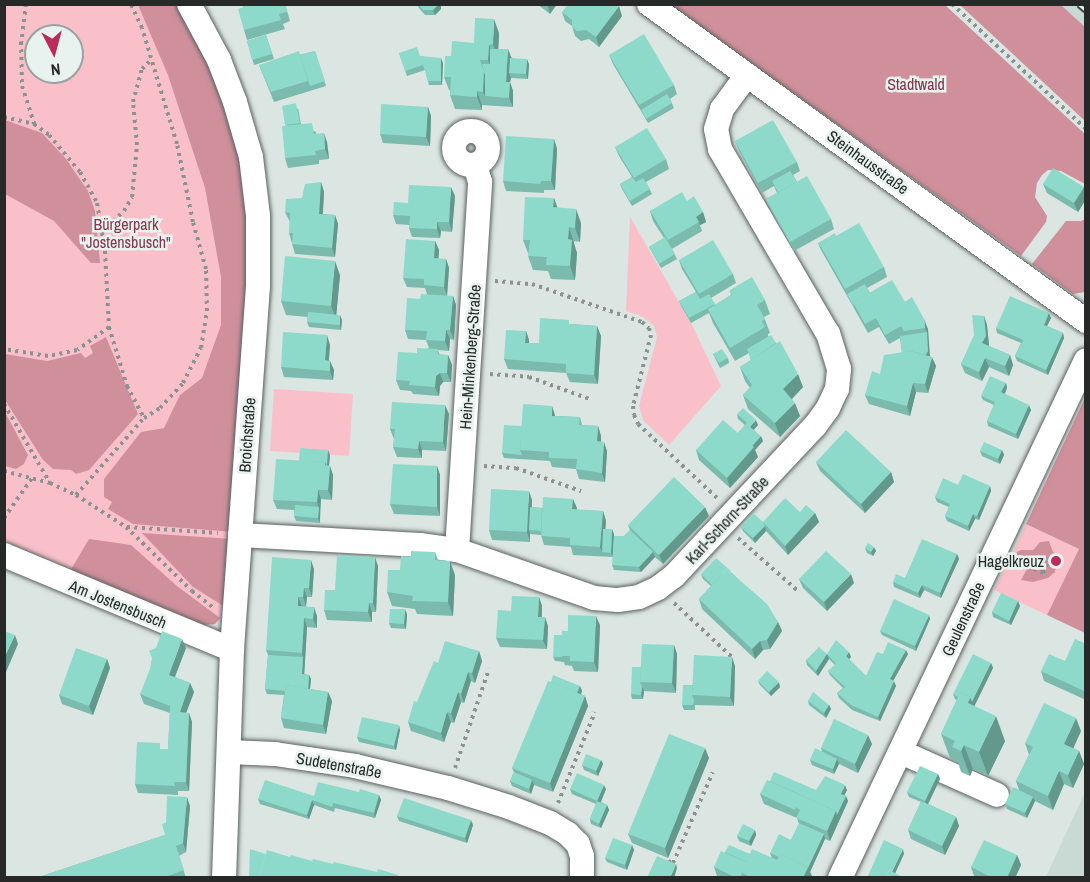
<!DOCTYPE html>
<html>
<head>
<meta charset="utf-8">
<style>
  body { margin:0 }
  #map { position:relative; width:1090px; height:882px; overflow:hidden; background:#dbe5e2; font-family:"Archivo Narrow",sans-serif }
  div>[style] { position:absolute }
  .built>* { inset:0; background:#c9dad5 }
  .green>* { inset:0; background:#fac0ca }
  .forest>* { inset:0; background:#cf909c }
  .path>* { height:4px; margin-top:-2px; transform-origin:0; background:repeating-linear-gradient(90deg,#8b9290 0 3px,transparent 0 7.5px) }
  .roads { filter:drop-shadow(0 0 2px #5a615f) drop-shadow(0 0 2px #5a615f) }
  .minor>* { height:24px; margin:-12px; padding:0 12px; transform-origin:12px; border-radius:12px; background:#fff }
  .minor>.ring { margin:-12px; padding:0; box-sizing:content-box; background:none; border:24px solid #fff; border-radius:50% }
  .rail>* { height:7px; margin-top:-3.5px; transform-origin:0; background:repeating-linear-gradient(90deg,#e8f2ef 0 14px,#434746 0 28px); box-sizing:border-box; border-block:2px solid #434746 }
  .wall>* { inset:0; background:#7abbae }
  .shaded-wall>* { inset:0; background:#63998d }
  .building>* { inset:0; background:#8edaca }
  .dots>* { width:16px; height:16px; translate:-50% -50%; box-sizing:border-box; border:3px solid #e8f2ef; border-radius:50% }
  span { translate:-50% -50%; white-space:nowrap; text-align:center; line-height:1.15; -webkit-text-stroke:5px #e8f2ef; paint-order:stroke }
  .park-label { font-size:16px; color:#84364b }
  .street-label { font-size:16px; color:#262928 }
  .poi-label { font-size:16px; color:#262928 }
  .right { translate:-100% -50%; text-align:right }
  .frame { position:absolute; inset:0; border:6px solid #262928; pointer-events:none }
  .north { position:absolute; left:24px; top:24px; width:60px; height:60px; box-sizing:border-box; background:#e8f2ef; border:2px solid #9aa29f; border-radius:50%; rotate:174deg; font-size:16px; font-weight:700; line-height:24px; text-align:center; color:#262928 }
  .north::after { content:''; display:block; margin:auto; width:21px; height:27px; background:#ba2c5b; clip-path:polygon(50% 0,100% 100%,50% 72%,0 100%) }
</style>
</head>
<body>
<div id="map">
  <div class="built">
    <div style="clip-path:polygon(1061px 5px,1085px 5px,1085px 27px)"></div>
    <div style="clip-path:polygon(1085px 792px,1085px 877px,1046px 877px)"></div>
  </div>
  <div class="green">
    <div style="clip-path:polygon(evenodd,5px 5px,179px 5px,249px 218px,224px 616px,215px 624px,204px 625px,54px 565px,5px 541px,5px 5px,36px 36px,72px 36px,72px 72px,36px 72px,36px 36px)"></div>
    <div style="clip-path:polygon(630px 217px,691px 323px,721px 386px,669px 445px,643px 420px,639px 406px,657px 337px,654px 326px,643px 317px,626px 311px)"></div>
    <div style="clip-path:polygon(274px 389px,353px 394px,349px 456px,270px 451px)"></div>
    <div style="clip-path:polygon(1026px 524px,1079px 549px,1047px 615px,994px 590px,1009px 560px,1027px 569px,1033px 582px,1039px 580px,1037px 544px,1033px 550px,1021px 550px,1012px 554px)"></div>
  </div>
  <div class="forest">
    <div style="clip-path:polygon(138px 5px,179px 5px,195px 29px,226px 103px,241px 161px,249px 218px,249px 285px,234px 532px,133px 524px,108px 509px,112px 502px,104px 497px,104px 479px,141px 432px,164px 428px,180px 395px,202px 378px,221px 325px,221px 277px,205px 188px,168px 75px)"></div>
    <div style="clip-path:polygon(670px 5px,945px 5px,1085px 134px,1085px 184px,1061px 171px,1048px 170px,1042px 175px,1037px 183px,1035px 197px,1047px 216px,1046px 222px,1021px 256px)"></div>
    <div style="clip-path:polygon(960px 5px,1061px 5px,1085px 27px,1085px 121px)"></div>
    <div style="clip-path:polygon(5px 120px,42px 133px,66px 159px,88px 191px,95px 211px,100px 263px,91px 263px,54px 221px,5px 194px)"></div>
    <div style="clip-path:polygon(1085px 219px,1085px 292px,1073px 294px,1032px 264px,1066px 221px,1081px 221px)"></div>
    <div style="clip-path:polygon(106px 337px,138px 414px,89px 470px,76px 474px,71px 470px,53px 469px,43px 460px,5px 400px,5px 354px,47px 361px,81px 353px,85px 358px,93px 353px,90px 346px)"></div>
    <div style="clip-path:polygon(1085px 398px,1085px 633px,1047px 615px,1079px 549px,1026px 524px)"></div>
    <div style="clip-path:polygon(5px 412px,28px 455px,24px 464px,16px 469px,5px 466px)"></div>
    <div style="clip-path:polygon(142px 533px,233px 539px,225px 607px,193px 587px)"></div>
    <div style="clip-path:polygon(89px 539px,131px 545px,177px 586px,220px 618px,215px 624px,204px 625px,70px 571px)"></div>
    <div style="clip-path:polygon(1049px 541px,1053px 552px,1058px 555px,1055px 572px,1048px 578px,1033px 582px,1021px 580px,1027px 569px,1009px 560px,1012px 554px,1021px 550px,1033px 550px,1040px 542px)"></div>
  </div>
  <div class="path">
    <div style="left:26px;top:4px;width:38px;rotate:97deg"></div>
    <div style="left:21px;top:42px;width:44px;rotate:88.7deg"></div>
    <div style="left:22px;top:86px;width:40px;rotate:72deg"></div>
    <div style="left:952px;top:4px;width:183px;rotate:43deg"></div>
    <div style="left:4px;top:117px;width:31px;rotate:13deg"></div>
    <div style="left:34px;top:124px;width:19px;rotate:36deg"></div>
    <div style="left:49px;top:135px;width:48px;rotate:50deg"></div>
    <div style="left:80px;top:172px;width:35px;rotate:61deg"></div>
    <div style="left:97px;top:203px;width:49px;rotate:80.5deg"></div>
    <div style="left:105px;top:251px;width:76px;rotate:87deg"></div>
    <div style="left:109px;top:327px;width:39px;rotate:144deg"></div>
    <div style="left:77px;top:350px;width:30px;rotate:168deg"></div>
    <div style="left:48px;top:356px;width:45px;rotate:-171deg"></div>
    <div style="left:101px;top:222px;width:12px;rotate:-5deg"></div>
    <div style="left:113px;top:221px;width:15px;rotate:-42deg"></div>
    <div style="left:124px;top:211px;width:16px;rotate:-60deg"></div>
    <div style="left:132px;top:197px;width:52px;rotate:-84.5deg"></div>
    <div style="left:137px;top:145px;width:43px;rotate:-95.3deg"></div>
    <div style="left:133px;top:102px;width:34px;rotate:-75deg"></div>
    <div style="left:142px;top:69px;width:11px;rotate:-45deg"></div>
    <div style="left:495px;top:281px;width:37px;rotate:5deg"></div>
    <div style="left:532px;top:284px;width:116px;rotate:19.1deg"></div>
    <div style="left:642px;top:322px;width:9px;rotate:41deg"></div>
    <div style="left:649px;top:328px;width:7px;rotate:74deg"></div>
    <div style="left:651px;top:335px;width:73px;rotate:104.2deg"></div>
    <div style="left:633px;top:406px;width:9px;rotate:84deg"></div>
    <div style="left:634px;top:415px;width:10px;rotate:66deg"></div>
    <div style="left:638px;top:424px;width:108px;rotate:43.1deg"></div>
    <div style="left:109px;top:327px;width:62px;rotate:73deg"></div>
    <div style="left:127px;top:386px;width:36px;rotate:62deg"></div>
    <div style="left:490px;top:374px;width:39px;rotate:4deg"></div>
    <div style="left:529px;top:377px;width:64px;rotate:20.1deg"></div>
    <div style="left:4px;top:404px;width:91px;rotate:59.8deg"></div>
    <div style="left:484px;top:466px;width:32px;rotate:4deg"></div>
    <div style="left:516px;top:468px;width:69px;rotate:19.5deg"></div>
    <div style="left:4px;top:471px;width:48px;rotate:14.6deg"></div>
    <div style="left:50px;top:483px;width:29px;rotate:25deg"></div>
    <div style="left:76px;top:495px;width:103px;rotate:-48.6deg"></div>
    <div style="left:144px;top:418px;width:19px;rotate:-32deg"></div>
    <div style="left:160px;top:408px;width:34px;rotate:-47deg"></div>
    <div style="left:183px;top:383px;width:39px;rotate:-63deg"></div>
    <div style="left:201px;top:348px;width:37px;rotate:-81deg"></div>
    <div style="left:207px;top:311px;width:42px;rotate:-91.4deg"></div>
    <div style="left:206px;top:269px;width:49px;rotate:-105.5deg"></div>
    <div style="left:193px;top:222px;width:80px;rotate:-101.6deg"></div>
    <div style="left:177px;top:144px;width:121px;rotate:-106.8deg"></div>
    <div style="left:142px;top:28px;width:26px;rotate:-115deg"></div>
    <div style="left:76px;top:495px;width:59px;rotate:32.6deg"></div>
    <div style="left:126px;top:527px;width:92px;rotate:44.1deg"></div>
    <div style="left:192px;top:591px;width:28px;rotate:38deg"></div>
    <div style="left:4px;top:518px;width:49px;rotate:-55deg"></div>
    <div style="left:127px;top:527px;width:91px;rotate:3.8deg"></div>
    <div style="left:738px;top:538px;width:80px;rotate:41.5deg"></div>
    <div style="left:1013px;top:560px;width:33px;rotate:23deg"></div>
    <div style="left:1043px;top:573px;width:17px;rotate:-65deg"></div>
    <div style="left:1050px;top:558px;width:3px;rotate:18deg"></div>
    <div style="left:674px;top:603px;width:82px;rotate:43deg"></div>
    <div style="left:455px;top:768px;width:105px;rotate:-71deg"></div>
    <div style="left:558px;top:803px;width:98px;rotate:-67.9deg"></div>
    <div style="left:668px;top:861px;width:5px;rotate:22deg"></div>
    <div style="left:673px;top:863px;width:99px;rotate:-66.3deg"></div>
  </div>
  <div class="roads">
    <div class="minor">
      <div style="left:189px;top:4px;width:64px;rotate:61.8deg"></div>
      <div style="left:219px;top:60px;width:45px;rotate:69.1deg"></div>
      <div style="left:235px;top:102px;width:57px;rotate:73.8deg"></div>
      <div style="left:251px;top:157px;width:59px;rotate:83.2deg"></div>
      <div style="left:258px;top:216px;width:70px;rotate:90deg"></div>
      <div style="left:258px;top:286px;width:365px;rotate:94.1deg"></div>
      <div style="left:232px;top:650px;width:228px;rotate:92deg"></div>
      <div style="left:649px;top:4px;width:540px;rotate:35.96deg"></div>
      <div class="ring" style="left:454px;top:131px;width:10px;height:10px"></div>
      <div style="left:240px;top:535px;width:180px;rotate:3.2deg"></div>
      <div style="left:420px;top:545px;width:37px;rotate:8deg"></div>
      <div style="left:457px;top:550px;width:145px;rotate:19.3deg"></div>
      <div style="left:594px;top:598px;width:24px;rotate:5deg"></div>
      <div style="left:618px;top:600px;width:21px;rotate:-8deg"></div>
      <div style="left:639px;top:597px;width:21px;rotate:-25deg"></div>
      <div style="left:658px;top:588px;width:20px;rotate:-37deg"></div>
      <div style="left:674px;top:576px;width:206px;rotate:-46.8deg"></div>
      <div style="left:815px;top:426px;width:22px;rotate:-54deg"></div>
      <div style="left:828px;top:408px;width:21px;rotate:-65deg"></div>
      <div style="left:837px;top:389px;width:20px;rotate:-84deg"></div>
      <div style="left:839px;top:369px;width:37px;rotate:-107deg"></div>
      <div style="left:828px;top:334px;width:214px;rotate:-120.3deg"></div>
      <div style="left:720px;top:149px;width:20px;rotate:-101deg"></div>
      <div style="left:716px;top:129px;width:21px;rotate:-73deg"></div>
      <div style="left:722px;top:109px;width:42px;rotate:-53.7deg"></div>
      <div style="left:457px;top:550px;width:369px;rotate:-86.4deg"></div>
      <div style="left:480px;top:182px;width:18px;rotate:-106deg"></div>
      <div style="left:4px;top:555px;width:247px;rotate:22.6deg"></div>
      <div style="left:229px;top:752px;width:46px;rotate:2.5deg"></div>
      <div style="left:275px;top:754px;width:81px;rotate:8.5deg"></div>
      <div style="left:355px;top:766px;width:96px;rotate:13.3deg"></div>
      <div style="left:448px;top:788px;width:64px;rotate:17.3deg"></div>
      <div style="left:509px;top:807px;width:44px;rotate:21.3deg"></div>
      <div style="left:550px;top:823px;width:21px;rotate:31deg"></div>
      <div style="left:568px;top:834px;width:14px;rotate:45deg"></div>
      <div style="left:578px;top:844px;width:13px;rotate:72deg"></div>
      <div style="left:582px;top:856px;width:22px;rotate:90deg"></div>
      <div style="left:901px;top:752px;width:105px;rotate:24.1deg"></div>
      <div style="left:840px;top:878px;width:573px;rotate:-64.6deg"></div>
    </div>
  </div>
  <div class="rail">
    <div style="left:1079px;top:4px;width:9px;rotate:41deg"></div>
  </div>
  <div class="wall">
    <div style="clip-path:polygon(243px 4px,285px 4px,290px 21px,283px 24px,285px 29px,247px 40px,244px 30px)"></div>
    <div style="clip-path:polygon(417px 4px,441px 4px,441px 9px,435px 15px,425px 15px,419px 8px)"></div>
    <div style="clip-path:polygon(537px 4px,557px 4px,550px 14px)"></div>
    <div style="clip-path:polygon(562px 12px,622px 16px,599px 47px,589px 39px,581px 41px,575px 36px,572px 26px,565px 21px)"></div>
    <div style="clip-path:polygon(499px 33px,498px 49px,512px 58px,529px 64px,528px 79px,511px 78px,510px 82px,513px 91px,513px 107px,482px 105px,482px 110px,455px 109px,450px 95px,450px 90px,449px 90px,444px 77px,451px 56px,474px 43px)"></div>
    <div style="clip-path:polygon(266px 35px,274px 59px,254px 65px,247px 41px)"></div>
    <div style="clip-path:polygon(315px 51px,326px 86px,274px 102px,259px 65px)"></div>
    <div style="clip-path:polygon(399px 53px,421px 56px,443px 63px,442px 85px,429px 85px,425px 70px,407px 76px)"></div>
    <div style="clip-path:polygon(609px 55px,674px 85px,677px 94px,670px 99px,674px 108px,648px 123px,613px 64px)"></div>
    <div style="clip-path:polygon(428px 107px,431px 116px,430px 146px,383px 143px,380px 134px)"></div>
    <div style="clip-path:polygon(298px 108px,301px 124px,316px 132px,316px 134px,327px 142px,329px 159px,319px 160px,319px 164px,288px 168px,285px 158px,286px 126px)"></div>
    <div style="clip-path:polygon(554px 139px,557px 149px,555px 190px,544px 190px,544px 193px,506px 191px,503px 181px)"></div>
    <div style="clip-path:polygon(735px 141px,797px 162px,800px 171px,793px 175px,797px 182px,831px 219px,834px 229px,794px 251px,770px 208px,766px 199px,777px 193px,774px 186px,762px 193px,739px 151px)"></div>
    <div style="clip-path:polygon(615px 147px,666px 159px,669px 169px,646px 182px,652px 194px,632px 206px,622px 189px,620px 184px,632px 177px,619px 156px)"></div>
    <div style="clip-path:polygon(321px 182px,324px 192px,323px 214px,335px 215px,338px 224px,335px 257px,295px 254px,289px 233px,290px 222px,285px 212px)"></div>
    <div style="clip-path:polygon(1043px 184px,1084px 187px,1086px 191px,1086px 199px,1078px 212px,1047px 193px)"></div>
    <div style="clip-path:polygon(455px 196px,452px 232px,441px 231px,440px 238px,412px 237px,409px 228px,409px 225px,396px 224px,393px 215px,408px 203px)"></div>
    <div style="clip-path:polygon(554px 198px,557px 208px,581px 223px,580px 242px,574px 241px,574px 244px,577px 253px,575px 280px,551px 279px,548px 271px,533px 270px,528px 256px,529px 253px,528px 253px,523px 240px)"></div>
    <div style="clip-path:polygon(687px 201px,703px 212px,706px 222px,700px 225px,702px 231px,672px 249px,677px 259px,661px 268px,649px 247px,664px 238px,653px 221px,650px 211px)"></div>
    <div style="clip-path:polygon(836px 236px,884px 267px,887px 277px,867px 288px,870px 293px,905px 302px,928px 329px,929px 356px,936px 366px,928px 393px,916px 392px,910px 416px,869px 404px,865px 395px,880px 374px,902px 353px,900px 338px,889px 344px,879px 327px,868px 333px,820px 248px,818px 243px)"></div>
    <div style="clip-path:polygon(435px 241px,439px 250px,438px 259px,446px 259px,449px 268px,447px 296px,453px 296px,456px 305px,454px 340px,450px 339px,449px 351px,438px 350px,440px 355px,448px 355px,452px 365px,451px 382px,443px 382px,440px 386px,439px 396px,413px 394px,411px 391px,400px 390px,396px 380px,417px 353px,429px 348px,426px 340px,408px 339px,405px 330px,420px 299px,427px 294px,425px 288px,407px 287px,403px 278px)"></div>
    <div style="clip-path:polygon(679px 260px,733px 274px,736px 283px,711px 298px,715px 305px,731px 295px,730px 290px,765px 300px,770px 314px,764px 317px,770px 333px,768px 334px,768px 336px,776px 343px,803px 387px,792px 399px,800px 416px,780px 437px,748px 409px,743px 395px,750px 388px,745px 381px,740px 367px,751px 360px,749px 353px,735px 361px,713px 323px,709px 313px,691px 323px,681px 306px,679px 301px,696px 292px,682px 269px)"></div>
    <div style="clip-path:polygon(340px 275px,336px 315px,342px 320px,341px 330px,309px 327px,307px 322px,308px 317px,286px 315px,281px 301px)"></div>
    <div style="clip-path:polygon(1049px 313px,1051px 318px,1047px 326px,1063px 333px,1064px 338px,1048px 375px,1017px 361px,1015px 356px,1021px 343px,997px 333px,996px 328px)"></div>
    <div style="clip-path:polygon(984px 316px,987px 325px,989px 346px,1010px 355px,1013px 365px,1009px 376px,989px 367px,982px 381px,965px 373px,961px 364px)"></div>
    <div style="clip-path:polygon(571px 324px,597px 326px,601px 336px,598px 384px,570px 382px,566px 373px,508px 369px,504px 359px,526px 331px,529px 340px,529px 343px,539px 343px)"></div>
    <div style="clip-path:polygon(330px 345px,329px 360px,330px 361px,334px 370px,333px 380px,284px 377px,281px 367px)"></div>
    <div style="clip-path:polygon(713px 354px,728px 358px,729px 363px,720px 368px)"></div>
    <div style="clip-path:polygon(1006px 383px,1007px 388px,1005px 394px,1031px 410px,1018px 439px,988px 426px,987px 421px,994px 405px,983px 400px,981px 396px)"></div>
    <div style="clip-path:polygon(449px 414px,446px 451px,422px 450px,422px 458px,397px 457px,393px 447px,394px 439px,390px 429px)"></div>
    <div style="clip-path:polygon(737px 414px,758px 425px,754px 430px,763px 441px,755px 450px,758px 457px,730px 488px,699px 460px,696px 450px,738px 433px,745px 425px,738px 419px)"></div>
    <div style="clip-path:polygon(555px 416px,580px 417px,582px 425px,598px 426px,601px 436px,601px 441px,607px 451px,605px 482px,579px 479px,576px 469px,552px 467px,550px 461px,504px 458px,502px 453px,522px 426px)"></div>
    <div style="clip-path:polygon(1002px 450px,1004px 455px,1000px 464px,982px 456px,980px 451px)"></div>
    <div style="clip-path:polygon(330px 455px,329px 466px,330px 466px,333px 475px,332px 500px,321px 499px,320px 523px,296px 521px,294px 516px,294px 510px,277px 509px,273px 500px,299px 461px)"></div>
    <div style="clip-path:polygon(816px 462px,891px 472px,894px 482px,865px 513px,820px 471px)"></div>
    <div style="clip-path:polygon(437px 466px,440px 475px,440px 516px,394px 514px,390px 504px)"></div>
    <div style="clip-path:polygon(958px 485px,990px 486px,991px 491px,979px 520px,975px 519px,969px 531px,947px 521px,945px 516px,949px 507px,937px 502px,935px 497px)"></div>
    <div style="clip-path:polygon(573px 499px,576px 510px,603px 511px,606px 521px,605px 529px,614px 534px,613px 557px,573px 555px,571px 547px,544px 545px,541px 535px,530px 534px,530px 542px,492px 540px,489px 530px,532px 500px,532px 507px,542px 508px)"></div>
    <div style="clip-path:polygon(800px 512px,815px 513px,819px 522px,788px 555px,766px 531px,755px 543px,743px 531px,741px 527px,763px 522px)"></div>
    <div style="clip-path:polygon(709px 516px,663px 564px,655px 557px,641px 572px,614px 570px,612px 565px,624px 536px,630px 530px,628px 525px)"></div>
    <div style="clip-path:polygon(865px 548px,876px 551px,873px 556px,867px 553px)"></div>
    <div style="clip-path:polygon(435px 552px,438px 560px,455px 575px,453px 616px,417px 614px,415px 609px,392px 606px,387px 592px,400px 570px,411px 557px)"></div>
    <div style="clip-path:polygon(957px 554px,959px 559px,941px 598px,924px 590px,920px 598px,894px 587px,893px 582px,905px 578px)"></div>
    <div style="clip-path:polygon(378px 566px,376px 612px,372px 612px,372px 622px,327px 620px,324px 610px,335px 590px)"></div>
    <div style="clip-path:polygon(314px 569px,312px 597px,307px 597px,306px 606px,317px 616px,317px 628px,307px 627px,304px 674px,309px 675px,311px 679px,310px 689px,328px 692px,332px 701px,326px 734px,284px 728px,281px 718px,284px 695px,267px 694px,265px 689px,268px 655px,266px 650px)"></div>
    <div style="clip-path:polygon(732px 573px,778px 622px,782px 631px,770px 649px,763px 650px,755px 659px,702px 609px,699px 599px,711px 586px,703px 579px,701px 574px)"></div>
    <div style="clip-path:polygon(799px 579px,854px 583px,827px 611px,803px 588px)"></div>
    <div style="clip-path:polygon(539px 597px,542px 606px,542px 617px,548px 626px,547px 649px,500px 647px,496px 638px,511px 611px)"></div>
    <div style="clip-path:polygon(1018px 601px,1020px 606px,1011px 625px,993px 617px,992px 612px)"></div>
    <div style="clip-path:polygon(407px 614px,406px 629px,391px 628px,389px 623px)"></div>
    <div style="clip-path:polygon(930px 619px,916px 651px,882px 635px,880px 631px)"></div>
    <div style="clip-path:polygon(600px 625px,598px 672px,574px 671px,572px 666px,565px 665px,564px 662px,555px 661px,553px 657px,562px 635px,568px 631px)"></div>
    <div style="clip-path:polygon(1086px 644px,1086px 700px,1044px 681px,1041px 671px,1065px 661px)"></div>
    <div style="clip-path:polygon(674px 645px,677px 654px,676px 693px,644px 691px,643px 699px,632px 699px,631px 694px,641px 667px)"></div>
    <div style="clip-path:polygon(186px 648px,175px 677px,190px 683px,194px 692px,186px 713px,189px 713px,192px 722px,189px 791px,178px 791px,178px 795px,138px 793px,135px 784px,162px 749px,168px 749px,170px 713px,144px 704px,140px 694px)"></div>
    <div style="clip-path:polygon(479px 651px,482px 661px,475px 683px,471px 681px,464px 703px,461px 702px,454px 723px,451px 722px,444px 742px,411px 731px,408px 722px,438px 663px)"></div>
    <div style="clip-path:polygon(827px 654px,851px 657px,849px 659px,866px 676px,883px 654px,908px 654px,893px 681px,896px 686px,880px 721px,852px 710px,839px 698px,837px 693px,843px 688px,830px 675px,828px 671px,835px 665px,829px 659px,818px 676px,807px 665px,806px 660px)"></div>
    <div style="clip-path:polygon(107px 659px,110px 668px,93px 715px,62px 704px,59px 695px)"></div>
    <div style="clip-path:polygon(991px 663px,993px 668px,974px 706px,1005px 741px,988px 776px,973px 769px,970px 776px,961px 772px,958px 762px,950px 758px,941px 734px,957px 700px,955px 699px,953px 694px)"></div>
    <div style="clip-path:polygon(735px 666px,734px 706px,695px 705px,695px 710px,684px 710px,682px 705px,692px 685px)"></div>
    <div style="clip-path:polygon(758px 681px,780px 687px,771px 696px,760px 685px)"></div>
    <div style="clip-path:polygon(551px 682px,580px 686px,582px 691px,581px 694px,585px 696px,588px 706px,553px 792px,534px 785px,531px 794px,512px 786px,510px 781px,514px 772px,512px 768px)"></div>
    <div style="clip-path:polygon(808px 701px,829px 705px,831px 709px,826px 718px,809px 705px)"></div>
    <div style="clip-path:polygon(400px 730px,396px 750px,359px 742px,357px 737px)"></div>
    <div style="clip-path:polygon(1081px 731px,1073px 748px,1079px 751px,1084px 764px,1073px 788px,1064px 784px,1053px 810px,1035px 801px,1027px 818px,1007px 809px,1005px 804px,1019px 790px,1016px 781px,1029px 755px,1025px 743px)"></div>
    <div style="clip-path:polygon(872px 744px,858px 773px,839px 764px,834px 774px,812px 765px,810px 760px,822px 751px,821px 748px)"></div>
    <div style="clip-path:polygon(709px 758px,668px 858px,632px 843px,628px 834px)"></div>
    <div style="clip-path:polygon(601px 760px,603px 764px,598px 776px,584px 770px,582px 765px)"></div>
    <div style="clip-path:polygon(938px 774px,940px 779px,928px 804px,956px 817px,959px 826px,945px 855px,911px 839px,908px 830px,921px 802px,909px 797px,907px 792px)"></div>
    <div style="clip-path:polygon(770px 781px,816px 790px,847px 790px,844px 795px,846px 796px,848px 801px,830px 841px,825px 839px,810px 872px,812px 876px,811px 878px,719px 878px,717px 876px,714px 867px,725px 852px,750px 854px,772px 858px,770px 853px,791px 840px,799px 824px,797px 818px,764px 804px,760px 794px)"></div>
    <div style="clip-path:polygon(570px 789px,606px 789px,601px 802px,607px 805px,609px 810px,601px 828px,591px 824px,590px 819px,596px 804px,572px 794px)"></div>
    <div style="clip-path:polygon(359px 792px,379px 795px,381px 800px,375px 818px,335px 808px,334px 812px,314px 805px,309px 819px,260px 804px,258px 799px,314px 796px)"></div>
    <div style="clip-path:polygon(190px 806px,186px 852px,179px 856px,186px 878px,36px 878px,165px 835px,166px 823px)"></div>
    <div style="clip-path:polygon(397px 816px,473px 825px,467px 843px,399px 821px)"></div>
    <div style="clip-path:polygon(755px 830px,756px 835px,751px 846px,739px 841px,737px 836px)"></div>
    <div style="clip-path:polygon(632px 845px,634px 850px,627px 870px,607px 862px,605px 858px)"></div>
    <div style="clip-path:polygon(1017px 855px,1021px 865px,1015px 878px,977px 878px,974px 876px,971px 867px)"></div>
  </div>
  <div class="shaded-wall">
    <div style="clip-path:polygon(439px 4px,441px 4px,441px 9px,435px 15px,433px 10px)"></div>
    <div style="clip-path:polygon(547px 4px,557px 4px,550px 14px)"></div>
    <div style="clip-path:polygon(619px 6px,622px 16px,599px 47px,596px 37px)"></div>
    <div style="clip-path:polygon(494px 19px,499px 33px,498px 58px,493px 44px)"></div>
    <div style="clip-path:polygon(489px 45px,494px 59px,493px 73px,488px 60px)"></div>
    <div style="clip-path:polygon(508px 49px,512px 59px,509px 73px,511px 78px,510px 82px,513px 91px,513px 107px,509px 98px,506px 82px)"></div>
    <div style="clip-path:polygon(441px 58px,443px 63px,442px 85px,441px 81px)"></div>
    <div style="clip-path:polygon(527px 59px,529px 64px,528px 79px,526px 74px)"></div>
    <div style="clip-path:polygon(480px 60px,489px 85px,485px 96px,483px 92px)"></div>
    <div style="clip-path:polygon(477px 91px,482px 105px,482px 110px,477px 97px)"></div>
    <div style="clip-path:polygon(428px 107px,431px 116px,430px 146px,426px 137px)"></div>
    <div style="clip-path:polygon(324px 133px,327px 142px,329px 159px,325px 149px)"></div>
    <div style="clip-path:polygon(554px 139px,557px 149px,555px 190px,551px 181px)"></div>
    <div style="clip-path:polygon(321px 182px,324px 192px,322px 223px,319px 214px)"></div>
    <div style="clip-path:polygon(451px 187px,455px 196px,452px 232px,449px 222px)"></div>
    <div style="clip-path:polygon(1084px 187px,1086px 191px,1086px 199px,1078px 212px,1074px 203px)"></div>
    <div style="clip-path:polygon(554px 198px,559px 212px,553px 207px)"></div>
    <div style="clip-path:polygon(576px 209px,581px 223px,580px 242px,575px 228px)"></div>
    <div style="clip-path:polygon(703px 212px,706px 222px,700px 225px,696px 217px)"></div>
    <div style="clip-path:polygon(335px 215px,338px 224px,335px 257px,332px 248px)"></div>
    <div style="clip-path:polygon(437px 222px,441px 231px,440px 238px,437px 229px)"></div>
    <div style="clip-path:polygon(569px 227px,577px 253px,575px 280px,570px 266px,568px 239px)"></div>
    <div style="clip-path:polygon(435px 241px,439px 250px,438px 268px,434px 258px)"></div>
    <div style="clip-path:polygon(446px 259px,449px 268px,447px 296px,444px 287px)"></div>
    <div style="clip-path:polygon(335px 261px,340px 275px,336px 319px,331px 306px)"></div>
    <div style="clip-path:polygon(453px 296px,456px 305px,454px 340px,450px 330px)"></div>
    <div style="clip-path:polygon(1049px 313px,1051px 318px,1045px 330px,1044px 325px)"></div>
    <div style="clip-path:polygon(340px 315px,342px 320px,341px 330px,340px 325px)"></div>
    <div style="clip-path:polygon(984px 316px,987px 325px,989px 345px,986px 353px,982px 343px)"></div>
    <div style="clip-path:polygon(924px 319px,928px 329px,930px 356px,924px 359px,927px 333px,925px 328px)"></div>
    <div style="clip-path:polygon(597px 326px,601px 336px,598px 384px,594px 375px)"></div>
    <div style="clip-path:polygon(446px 330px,450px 339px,449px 351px,445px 341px)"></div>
    <div style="clip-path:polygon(526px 331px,529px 340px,529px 352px,525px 343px)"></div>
    <div style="clip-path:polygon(1063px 333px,1064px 338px,1048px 375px,1046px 370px)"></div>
    <div style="clip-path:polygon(327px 335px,330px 345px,328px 369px,325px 360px)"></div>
    <div style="clip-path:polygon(448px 355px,452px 365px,451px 382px,447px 373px)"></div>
    <div style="clip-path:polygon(1010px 355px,1013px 365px,1009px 376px,1005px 366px)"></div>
    <div style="clip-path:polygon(932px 357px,936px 366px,928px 393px,925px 384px)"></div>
    <div style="clip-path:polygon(985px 358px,989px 367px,982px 381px,979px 372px)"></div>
    <div style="clip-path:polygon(330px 361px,334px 370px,333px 380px,330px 371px)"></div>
    <div style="clip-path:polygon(440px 373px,443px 382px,440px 386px,439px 396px,435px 387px,436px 376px)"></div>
    <div style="clip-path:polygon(798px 374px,803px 387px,788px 403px,783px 389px)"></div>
    <div style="clip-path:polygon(913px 383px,916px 392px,910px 416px,907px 406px)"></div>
    <div style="clip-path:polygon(1006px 383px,1007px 388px,1003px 397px,1001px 392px)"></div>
    <div style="clip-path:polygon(795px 403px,800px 416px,780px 437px,775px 423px)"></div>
    <div style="clip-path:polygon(445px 405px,449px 414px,446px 451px,443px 442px)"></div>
    <div style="clip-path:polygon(1029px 405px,1031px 410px,1018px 439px,1016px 434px)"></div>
    <div style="clip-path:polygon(552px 406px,555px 415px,555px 425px,552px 416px)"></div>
    <div style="clip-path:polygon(756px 420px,758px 425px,752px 431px,750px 427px)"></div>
    <div style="clip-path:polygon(598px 426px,601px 436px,601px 451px,597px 441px)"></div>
    <div style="clip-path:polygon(761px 436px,763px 441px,755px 450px,758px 457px,730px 488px,727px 478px,751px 448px)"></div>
    <div style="clip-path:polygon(419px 441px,422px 450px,422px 458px,418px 449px)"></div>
    <div style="clip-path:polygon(604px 442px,607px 451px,605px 482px,602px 473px)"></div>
    <div style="clip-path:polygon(328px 450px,330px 455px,328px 475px,325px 465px)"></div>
    <div style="clip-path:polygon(1002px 450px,1004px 455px,1000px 464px,998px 459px)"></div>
    <div style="clip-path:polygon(330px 466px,333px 475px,332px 500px,328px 490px)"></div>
    <div style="clip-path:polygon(437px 466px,440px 475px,440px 516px,437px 507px)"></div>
    <div style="clip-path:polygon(891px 472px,894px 482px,865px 513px,861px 504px)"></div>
    <div style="clip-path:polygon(990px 486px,991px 491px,979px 520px,977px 516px)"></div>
    <div style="clip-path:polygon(318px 490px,321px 499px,320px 512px,317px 502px)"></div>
    <div style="clip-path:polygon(529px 491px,532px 500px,531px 530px,529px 530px,530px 534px,530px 542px,527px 532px)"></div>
    <div style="clip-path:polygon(573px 499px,577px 508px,576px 519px,572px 509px)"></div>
    <div style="clip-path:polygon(319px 507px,320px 512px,320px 523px,318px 518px)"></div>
    <div style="clip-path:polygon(705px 507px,709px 516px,663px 564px,659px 555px)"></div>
    <div style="clip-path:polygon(603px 511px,606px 521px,604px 552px,602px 552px,600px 547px)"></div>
    <div style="clip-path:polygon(815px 513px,819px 522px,788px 555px,785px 546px)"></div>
    <div style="clip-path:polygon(973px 514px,975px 519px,969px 531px,968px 526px)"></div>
    <div style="clip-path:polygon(765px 526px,766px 531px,755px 543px,753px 538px)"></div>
    <div style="clip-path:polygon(612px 529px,614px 534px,613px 557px,611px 553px)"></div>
    <div style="clip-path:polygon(874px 547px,876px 551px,873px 556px,871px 552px)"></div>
    <div style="clip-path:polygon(653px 552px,655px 557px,641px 572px,639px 567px)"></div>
    <div style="clip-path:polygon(957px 554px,959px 559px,941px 598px,940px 593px)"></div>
    <div style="clip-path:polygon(375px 557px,378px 566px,376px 612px,373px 603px)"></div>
    <div style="clip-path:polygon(311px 560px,314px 569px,312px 597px,309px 588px)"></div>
    <div style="clip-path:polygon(450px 561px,455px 575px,453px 616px,448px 602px)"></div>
    <div style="clip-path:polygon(851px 574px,854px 583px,827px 611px,824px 602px)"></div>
    <div style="clip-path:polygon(922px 585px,924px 590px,920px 598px,918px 593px)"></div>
    <div style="clip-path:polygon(304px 588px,307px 597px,306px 606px,303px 597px)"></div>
    <div style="clip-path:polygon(298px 597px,302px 606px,298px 606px)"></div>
    <div style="clip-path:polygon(539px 597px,542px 606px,541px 626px,538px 617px)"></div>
    <div style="clip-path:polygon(1018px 601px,1020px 606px,1011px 625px,1009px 621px)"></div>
    <div style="clip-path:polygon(369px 603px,372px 612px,372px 622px,368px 612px)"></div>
    <div style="clip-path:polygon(314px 607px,317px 616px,317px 628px,313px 619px)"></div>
    <div style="clip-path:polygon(405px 609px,407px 614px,406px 629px,404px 624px)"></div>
    <div style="clip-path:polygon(929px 615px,930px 619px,916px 651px,915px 646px)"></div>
    <div style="clip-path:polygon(596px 616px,600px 625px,598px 672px,594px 662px)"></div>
    <div style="clip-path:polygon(545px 617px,548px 626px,547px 649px,543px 640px)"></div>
    <div style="clip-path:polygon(304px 618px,307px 627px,304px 679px,302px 674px,303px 657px,302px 653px)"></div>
    <div style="clip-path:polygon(778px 622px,782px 631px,770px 649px,767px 640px)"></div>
    <div style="clip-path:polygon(15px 635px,18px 644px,6px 672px,4px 668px,4px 658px)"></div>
    <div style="clip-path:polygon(182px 639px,186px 648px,172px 684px,169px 675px)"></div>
    <div style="clip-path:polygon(760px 641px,763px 650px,755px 659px,752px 649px)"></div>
    <div style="clip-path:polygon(674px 645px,677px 654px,676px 693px,672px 683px)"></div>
    <div style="clip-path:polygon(906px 650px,908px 654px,892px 683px,890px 679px)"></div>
    <div style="clip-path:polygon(479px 651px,482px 661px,475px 683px,472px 673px)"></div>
    <div style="clip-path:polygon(849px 652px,851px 657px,848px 660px,846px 656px)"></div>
    <div style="clip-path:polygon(827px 654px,829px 659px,818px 676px,816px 671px)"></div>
    <div style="clip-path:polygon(732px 657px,735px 666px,734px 706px,730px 697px)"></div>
    <div style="clip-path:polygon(107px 659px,110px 668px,93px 715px,89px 706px)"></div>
    <div style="clip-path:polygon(991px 663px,993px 668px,974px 707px,968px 703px)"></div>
    <div style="clip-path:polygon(468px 672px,471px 681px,464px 703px,461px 694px)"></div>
    <div style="clip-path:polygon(309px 675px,311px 679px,309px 698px,308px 693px)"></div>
    <div style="clip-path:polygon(894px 681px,896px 686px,880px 721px,878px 717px)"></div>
    <div style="clip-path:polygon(779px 682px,780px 687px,771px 696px,769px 692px)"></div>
    <div style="clip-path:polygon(190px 683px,194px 692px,183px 721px,180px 712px)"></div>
    <div style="clip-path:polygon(580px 686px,582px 691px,578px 701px,576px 696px)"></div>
    <div style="clip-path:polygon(642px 687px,644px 691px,643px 699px,641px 695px)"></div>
    <div style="clip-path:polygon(328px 692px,332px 701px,326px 734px,323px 725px)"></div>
    <div style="clip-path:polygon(458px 692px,461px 702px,454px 723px,451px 713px)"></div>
    <div style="clip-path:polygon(585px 696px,588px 706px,553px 792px,550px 783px)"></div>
    <div style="clip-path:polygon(829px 705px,831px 709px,826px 718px,824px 713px)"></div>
    <div style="clip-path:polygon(447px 712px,451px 722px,444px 742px,441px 733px)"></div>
    <div style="clip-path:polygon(189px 713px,192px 722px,189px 791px,186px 782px)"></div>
    <div style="clip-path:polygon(996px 716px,1005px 741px,988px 776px,979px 752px)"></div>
    <div style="clip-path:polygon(1076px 718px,1081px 731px,1069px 758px,1064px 744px)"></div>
    <div style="clip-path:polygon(399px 725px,400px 730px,396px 750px,394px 746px)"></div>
    <div style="clip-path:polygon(868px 735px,872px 744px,858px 773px,855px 764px)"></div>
    <div style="clip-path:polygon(964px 745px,973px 769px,970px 776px,961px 751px)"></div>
    <div style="clip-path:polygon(705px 748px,709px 758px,668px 858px,665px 848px)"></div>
    <div style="clip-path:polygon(1079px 751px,1084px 764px,1073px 788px,1068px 775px)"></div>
    <div style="clip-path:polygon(837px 759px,839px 764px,834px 774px,833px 769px)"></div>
    <div style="clip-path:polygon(601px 760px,603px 764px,598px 776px,596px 771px)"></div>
    <div style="clip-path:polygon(1059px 771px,1064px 784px,1053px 810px,1048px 796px)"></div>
    <div style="clip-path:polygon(938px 774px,940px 779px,927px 806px,925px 801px)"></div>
    <div style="clip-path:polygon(532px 780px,534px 785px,531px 794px,529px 789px)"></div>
    <div style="clip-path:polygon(604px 785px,606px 789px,599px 806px,597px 801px)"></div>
    <div style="clip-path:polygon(845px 785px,847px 790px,843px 798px,841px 794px)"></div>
    <div style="clip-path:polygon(379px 795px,381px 800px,375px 818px,374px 813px)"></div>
    <div style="clip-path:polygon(846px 796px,848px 801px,830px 841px,827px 831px,836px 811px)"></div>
    <div style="clip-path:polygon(187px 797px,190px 806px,186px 852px,183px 843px)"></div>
    <div style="clip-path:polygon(1033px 797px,1035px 801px,1027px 818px,1025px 813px)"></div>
    <div style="clip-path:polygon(312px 800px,314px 805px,309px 819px,307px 815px)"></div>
    <div style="clip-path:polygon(607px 805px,609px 810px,601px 828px,599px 824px)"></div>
    <div style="clip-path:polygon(956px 817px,959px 826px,945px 855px,942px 846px)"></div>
    <div style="clip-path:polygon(471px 820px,473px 825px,467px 843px,465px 838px)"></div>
    <div style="clip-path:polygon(755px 830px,756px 835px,751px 846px,749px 841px)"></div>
    <div style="clip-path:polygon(824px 834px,825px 839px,810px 872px,812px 876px,811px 878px,803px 878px)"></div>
    <div style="clip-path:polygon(632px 845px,634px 850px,627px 870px,625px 865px)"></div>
    <div style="clip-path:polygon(903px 849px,904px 854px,893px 878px,889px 878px)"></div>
    <div style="clip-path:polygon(1017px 855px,1021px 865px,1015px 878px,1007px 878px)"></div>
    <div style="clip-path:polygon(676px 864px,677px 868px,674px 878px,670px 878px)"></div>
  </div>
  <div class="building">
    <div style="clip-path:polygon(243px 4px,285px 4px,287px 12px,279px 14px,281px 20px,244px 30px,238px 9px,244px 7px)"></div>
    <div style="clip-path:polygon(418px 4px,439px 4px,433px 10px,423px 10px)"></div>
    <div style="clip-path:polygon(568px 4px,616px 4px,619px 6px,596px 37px,586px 30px,577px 31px,572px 27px,572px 20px,562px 12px)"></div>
    <div style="clip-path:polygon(475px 18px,494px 19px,493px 44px,489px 45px,488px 60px,480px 60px,484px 71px,483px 92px,477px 91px,477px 97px,450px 95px,451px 77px,444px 77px,445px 56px,451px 56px,452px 41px,474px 43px)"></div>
    <div style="clip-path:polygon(644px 34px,674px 85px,639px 105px,609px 55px)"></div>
    <div style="clip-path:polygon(266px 35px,272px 54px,252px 60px,247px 41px)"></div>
    <div style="clip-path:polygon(417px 47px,420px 56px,441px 58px,441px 81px,428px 81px,423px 65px,405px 71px,399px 53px)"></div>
    <div style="clip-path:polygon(490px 49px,508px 49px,506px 82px,510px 82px,509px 98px,485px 96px,485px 75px,482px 64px,490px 64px)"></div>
    <div style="clip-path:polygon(299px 51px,308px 81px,271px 92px,259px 65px)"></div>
    <div style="clip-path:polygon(315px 51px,325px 81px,310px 86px,300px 55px)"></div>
    <div style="clip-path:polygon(510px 58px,527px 59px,526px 74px,509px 73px)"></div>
    <div style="clip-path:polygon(667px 94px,672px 103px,646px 119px,641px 110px)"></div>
    <div style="clip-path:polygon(296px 103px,300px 123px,285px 125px,282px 106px)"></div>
    <div style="clip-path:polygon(381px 104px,428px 107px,426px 137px,380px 134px)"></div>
    <div style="clip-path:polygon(773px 120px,797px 162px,758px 183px,735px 141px)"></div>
    <div style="clip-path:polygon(312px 123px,314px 134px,324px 133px,325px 149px,315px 151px,316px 155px,285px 158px,282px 126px)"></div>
    <div style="clip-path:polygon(647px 128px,666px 159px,634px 178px,615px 147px)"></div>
    <div style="clip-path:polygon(506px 136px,554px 139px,551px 181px,541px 181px,540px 184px,503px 181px)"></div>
    <div style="clip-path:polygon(1053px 168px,1084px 187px,1074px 203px,1043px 184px)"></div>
    <div style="clip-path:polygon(790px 171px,797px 182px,778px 192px,772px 181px)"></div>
    <div style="clip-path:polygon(807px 176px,831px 219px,790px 242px,766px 199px)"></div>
    <div style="clip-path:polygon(632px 177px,636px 182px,643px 178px,650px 189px,630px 201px,620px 184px)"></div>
    <div style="clip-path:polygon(321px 182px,319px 214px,335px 215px,332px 248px,292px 244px,293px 233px,289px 233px,290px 213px,285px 212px,286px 199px,302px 198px,305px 184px)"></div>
    <div style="clip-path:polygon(409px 185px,451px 187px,449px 222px,437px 222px,437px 229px,409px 228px,410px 216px,393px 215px,394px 202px,408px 203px)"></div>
    <div style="clip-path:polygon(682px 192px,687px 201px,694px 196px,703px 212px,696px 217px,699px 222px,668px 240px,650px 211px)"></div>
    <div style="clip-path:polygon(525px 197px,554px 198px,553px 207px,576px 209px,575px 228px,569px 227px,568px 239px,572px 240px,570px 266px,546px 265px,547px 257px,528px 256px,530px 240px,523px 240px)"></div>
    <div style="clip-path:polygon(859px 223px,884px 267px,845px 289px,820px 245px)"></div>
    <div style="clip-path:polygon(835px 233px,836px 236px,820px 245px,822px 249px,818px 243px)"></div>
    <div style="clip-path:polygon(665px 237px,675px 254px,659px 264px,649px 247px)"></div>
    <div style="clip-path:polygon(406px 239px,435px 241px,434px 258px,446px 259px,444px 287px,424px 285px,424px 279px,403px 278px)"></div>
    <div style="clip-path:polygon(713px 240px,733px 274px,699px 294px,679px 260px)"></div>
    <div style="clip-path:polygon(285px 256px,335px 261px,331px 306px,281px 301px)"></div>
    <div style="clip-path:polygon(752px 277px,765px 300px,757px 305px,765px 319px,762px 321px,765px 327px,730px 348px,708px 309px,732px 295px,730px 290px)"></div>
    <div style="clip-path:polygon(892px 280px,905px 302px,912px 297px,924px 319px,925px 328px,904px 331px,901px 326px,885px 335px,876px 318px,865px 324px,853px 302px)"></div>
    <div style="clip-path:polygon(865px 284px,870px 293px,853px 302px,854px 307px,847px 294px)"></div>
    <div style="clip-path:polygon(696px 292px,700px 299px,709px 294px,715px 304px,689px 318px,679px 301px)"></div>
    <div style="clip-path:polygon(421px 294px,453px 296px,450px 330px,446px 330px,445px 341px,426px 340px,427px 331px,405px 330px,407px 298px,420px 299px)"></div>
    <div style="clip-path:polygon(1010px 296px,1049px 313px,1044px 325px,1063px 333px,1046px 370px,1015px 356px,1023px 340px,996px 328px)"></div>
    <div style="clip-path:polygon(308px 312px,340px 315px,340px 325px,307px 322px)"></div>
    <div style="clip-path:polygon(972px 315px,984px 316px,986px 336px,982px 343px,1010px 355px,1005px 366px,985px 358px,979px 372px,961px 364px,974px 335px)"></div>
    <div style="clip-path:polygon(540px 318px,569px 320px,569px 324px,597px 326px,594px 375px,566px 373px,566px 364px,504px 359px,506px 330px,526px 331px,525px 343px,539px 343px)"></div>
    <div style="clip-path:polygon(283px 332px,327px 335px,325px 360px,330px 361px,330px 371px,281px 367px)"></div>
    <div style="clip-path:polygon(927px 332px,928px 351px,926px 355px,910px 351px,902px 353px,900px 336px)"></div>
    <div style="clip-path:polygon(771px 335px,776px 343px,751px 360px,747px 349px)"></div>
    <div style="clip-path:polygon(780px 341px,798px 374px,783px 389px,795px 403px,775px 423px,743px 395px,752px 385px,740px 367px)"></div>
    <div style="clip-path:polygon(417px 348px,438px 349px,438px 354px,448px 355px,447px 373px,440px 373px,436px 376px,435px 387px,409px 385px,410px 381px,396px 380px,398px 352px,417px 353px)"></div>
    <div style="clip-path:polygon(722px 349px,728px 358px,719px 363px,713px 354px)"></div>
    <div style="clip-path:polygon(910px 351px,932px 357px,925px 384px,913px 383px,907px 406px,865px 395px,872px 371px,880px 374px,884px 355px)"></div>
    <div style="clip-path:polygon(990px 376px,1006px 383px,1001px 392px,1029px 405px,1016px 434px,987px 421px,995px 402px,981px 396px)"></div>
    <div style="clip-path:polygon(392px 402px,445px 405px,443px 442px,419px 441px,418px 449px,393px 447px,395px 429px,390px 429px)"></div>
    <div style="clip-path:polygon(523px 404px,552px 406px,552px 416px,580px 417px,579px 425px,598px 426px,597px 441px,604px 442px,602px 473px,576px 469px,577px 459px,549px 458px,549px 452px,520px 450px)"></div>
    <div style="clip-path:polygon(743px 408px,756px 420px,750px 427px,761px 436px,752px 446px,738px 433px,747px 423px,737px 414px)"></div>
    <div style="clip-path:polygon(723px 420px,754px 447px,727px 478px,696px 450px)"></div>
    <div style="clip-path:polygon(504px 425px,522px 426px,520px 450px,522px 455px,502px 453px)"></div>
    <div style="clip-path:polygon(846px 430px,891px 472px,861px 504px,816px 462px)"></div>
    <div style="clip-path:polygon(984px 442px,1002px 450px,998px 459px,980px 451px)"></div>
    <div style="clip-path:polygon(300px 448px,328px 450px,327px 466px,325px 462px,299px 461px)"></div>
    <div style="clip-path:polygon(276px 459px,325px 462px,325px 465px,330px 466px,328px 490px,318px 490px,317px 502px,273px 500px)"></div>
    <div style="clip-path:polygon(393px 464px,437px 466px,437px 507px,390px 504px)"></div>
    <div style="clip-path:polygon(963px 474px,990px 486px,977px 516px,973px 514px,968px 526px,945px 516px,950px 504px,935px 497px,943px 478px,958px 485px)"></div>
    <div style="clip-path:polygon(674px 477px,705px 507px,659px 555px,628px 525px)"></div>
    <div style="clip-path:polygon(491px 489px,529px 491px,527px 532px,489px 530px)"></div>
    <div style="clip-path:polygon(543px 497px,573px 499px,572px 509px,603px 511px,600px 547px,570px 545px,570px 538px,541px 536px)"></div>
    <div style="clip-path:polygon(785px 498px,800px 512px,806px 505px,815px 513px,785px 546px,763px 522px)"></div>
    <div style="clip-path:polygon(295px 505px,319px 507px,318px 518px,294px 516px)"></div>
    <div style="clip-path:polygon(530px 507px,542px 508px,541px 531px,529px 530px)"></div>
    <div style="clip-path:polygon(753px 513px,763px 522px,765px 526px,753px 538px,741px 527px)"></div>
    <div style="clip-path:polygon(603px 529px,612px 529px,611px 553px,602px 552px)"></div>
    <div style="clip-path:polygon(630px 530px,653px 552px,639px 567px,612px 565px,614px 536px,624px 536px)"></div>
    <div style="clip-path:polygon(922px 539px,957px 554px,940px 593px,922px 585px,918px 593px,893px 582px,896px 574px,905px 578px)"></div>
    <div style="clip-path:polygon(868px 543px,874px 547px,871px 552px,865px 548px)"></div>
    <div style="clip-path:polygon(411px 551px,435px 552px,435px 560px,450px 561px,448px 602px,412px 601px,413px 596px,387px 592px,388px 570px,400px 570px,401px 556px,411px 557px)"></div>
    <div style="clip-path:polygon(826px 551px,851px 574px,824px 602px,799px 579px)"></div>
    <div style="clip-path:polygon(337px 555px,375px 557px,373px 603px,369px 603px,368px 612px,324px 610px,325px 590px,335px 590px)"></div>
    <div style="clip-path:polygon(272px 557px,311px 560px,309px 588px,304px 588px,303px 597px,298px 597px,298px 606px,314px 607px,313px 619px,304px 618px,302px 653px,266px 650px)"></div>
    <div style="clip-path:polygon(716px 558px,731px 571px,730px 572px,727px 569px,712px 585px,701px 574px)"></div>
    <div style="clip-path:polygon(727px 569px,767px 604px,778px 622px,767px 640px,760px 641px,752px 649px,699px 599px)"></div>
    <div style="clip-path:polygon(1001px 593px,1018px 601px,1009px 621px,992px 612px)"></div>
    <div style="clip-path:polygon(512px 596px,539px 597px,538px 617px,545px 617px,543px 640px,496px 638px,498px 610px,511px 611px)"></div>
    <div style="clip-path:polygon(894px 599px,929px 615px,915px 646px,880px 631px)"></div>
    <div style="clip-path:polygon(390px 609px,405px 609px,404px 624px,389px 623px)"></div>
    <div style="clip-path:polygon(568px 615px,596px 616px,594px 662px,570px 661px,570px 656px,561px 656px,562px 631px,568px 631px)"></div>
    <div style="clip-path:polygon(4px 631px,15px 635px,4px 658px)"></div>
    <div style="clip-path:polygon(162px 631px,182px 639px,169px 675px,190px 683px,180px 712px,189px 713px,186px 782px,174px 782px,175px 786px,135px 784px,137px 742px,160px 743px,160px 749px,168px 749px,170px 706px,140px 694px,150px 669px,152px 658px,149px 651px,156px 648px)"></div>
    <div style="clip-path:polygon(554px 635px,562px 635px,562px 657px,553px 657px)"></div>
    <div style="clip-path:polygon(1075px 639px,1086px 644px,1086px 692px,1041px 671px,1049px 654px,1065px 661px)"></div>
    <div style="clip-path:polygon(836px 640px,849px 652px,846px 656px,866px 676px,877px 652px,883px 654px,888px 642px,906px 650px,890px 679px,894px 681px,878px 717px,851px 705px,837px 693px,845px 687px,828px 671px,836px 664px,827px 654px)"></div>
    <div style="clip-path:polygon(445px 641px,479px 651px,472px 673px,468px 672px,461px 694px,458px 692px,451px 713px,447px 712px,441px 733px,408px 722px,414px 701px,417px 702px,434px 661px,438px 663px)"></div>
    <div style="clip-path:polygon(642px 644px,674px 645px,672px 683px,640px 682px)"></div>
    <div style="clip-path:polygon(819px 647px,827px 654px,816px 671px,806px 660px)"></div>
    <div style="clip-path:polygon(76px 648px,107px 659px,89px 706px,59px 695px)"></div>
    <div style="clip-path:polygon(973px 654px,991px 663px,972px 702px,970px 697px,960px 692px,958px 697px,953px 694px)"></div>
    <div style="clip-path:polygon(268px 655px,303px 657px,302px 674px,309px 675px,308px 689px,286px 685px,285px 691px,265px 689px)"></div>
    <div style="clip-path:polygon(694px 655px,732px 657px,730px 697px,692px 695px)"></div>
    <div style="clip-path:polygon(632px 667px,641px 667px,640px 682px,642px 687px,641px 695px,631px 694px)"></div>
    <div style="clip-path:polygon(767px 671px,779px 682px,769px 692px,758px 681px)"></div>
    <div style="clip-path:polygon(553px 675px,580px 686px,577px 693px,551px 682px)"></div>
    <div style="clip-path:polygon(548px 681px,585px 696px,550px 783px,512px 768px)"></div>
    <div style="clip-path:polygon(286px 685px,328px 692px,323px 725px,281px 718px)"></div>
    <div style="clip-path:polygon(683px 685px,692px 685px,692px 695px,694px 700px,693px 705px,682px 705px)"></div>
    <div style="clip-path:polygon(813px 692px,829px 705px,824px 713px,808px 701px)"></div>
    <div style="clip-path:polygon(960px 692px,970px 697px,968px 703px,996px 716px,979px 752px,964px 745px,961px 751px,952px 747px,955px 741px,941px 734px)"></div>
    <div style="clip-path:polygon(1044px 703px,1076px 718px,1064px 744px,1079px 751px,1068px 775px,1059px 771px,1048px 796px,1016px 781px,1033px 747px,1025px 743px)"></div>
    <div style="clip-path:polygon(362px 717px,399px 725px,394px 746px,357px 737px)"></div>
    <div style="clip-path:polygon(834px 719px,868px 735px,855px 764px,821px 748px)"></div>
    <div style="clip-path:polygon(669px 734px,705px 748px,665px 848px,628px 834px)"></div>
    <div style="clip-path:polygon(815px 748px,837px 759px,833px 769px,810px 760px)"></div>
    <div style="clip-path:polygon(586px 754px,601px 760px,596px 771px,582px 765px)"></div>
    <div style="clip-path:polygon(920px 766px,938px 774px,925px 801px,907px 792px)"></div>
    <div style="clip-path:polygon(514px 772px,532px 780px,529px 789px,510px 781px)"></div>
    <div style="clip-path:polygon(774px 772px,816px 790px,825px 776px,845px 785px,841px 794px,846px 796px,837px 815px,836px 811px,770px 781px)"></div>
    <div style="clip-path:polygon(577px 773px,604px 785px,597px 801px,570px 789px)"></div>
    <div style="clip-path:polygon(265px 780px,314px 796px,318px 782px,359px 792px,360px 789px,379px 795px,374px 813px,333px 803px,332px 807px,312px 800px,307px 815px,258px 799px)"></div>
    <div style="clip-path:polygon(767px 780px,836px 811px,827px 831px,796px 818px,800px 810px,796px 807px,795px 810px,760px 794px)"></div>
    <div style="clip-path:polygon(1013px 787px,1033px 797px,1025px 813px,1005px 804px)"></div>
    <div style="clip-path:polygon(167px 796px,187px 797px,183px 843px,176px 846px,184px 870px,162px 878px,36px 878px,165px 835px,162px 824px,166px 823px)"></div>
    <div style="clip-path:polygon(404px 798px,471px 820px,465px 838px,397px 816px)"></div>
    <div style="clip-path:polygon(597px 801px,607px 805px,599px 824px,590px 819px)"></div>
    <div style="clip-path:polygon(921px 801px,956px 817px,942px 846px,908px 830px)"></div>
    <div style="clip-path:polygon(799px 823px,824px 834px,807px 870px,808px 867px,780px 854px,779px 857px,770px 853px,779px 834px,791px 840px)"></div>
    <div style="clip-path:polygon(743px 824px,755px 830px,749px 841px,737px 836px)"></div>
    <div style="clip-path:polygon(613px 838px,632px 845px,625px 865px,605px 858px)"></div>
    <div style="clip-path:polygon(884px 840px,903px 849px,892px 872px,889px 870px,886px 878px,867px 878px)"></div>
    <div style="clip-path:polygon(984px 840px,1017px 855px,1007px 878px,993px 878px,971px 867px)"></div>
    <div style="clip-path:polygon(729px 845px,750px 854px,746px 862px,725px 852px)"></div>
    <div style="clip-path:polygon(250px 849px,266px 854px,259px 878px,249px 878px)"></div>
    <div style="clip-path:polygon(752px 849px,777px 860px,780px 854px,808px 867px,803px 878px,752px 878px,742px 873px,740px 878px,737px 878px,714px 867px,721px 851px,746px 862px)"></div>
    <div style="clip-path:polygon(267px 850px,290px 857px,291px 855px,312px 861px,313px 859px,333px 864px,334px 862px,377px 872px,378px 869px,398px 875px,397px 878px,259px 878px)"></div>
    <div style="clip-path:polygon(657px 856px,676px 864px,670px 878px,647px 878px)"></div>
    <div style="clip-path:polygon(889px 870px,905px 878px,886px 878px)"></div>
  </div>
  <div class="dots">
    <div style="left:1056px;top:561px;background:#ba2c5b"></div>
  </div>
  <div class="park-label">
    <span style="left:916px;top:84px">Stadtwald</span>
    <span style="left:126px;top:233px">Bürgerpark<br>"Jostensbusch"</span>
  </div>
  <div class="street-label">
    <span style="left:868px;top:162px;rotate:36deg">Steinhausstraße</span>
    <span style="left:470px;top:357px;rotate:-86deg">Hein-Minkenberg-Straße</span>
    <span style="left:247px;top:435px;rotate:-86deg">Broichstraße</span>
    <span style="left:727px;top:520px;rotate:-47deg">Karl-Schorn-Straße</span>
    <span style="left:118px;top:604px;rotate:22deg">Am Jostensbusch</span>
    <span style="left:963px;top:619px;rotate:-65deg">Geulenstraße</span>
    <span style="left:339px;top:765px;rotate:10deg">Sudetenstraße</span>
  </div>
  <div class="poi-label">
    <span class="right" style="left:1044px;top:561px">Hagelkreuz</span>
  </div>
  <div class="frame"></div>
  <div class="north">N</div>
</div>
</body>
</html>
